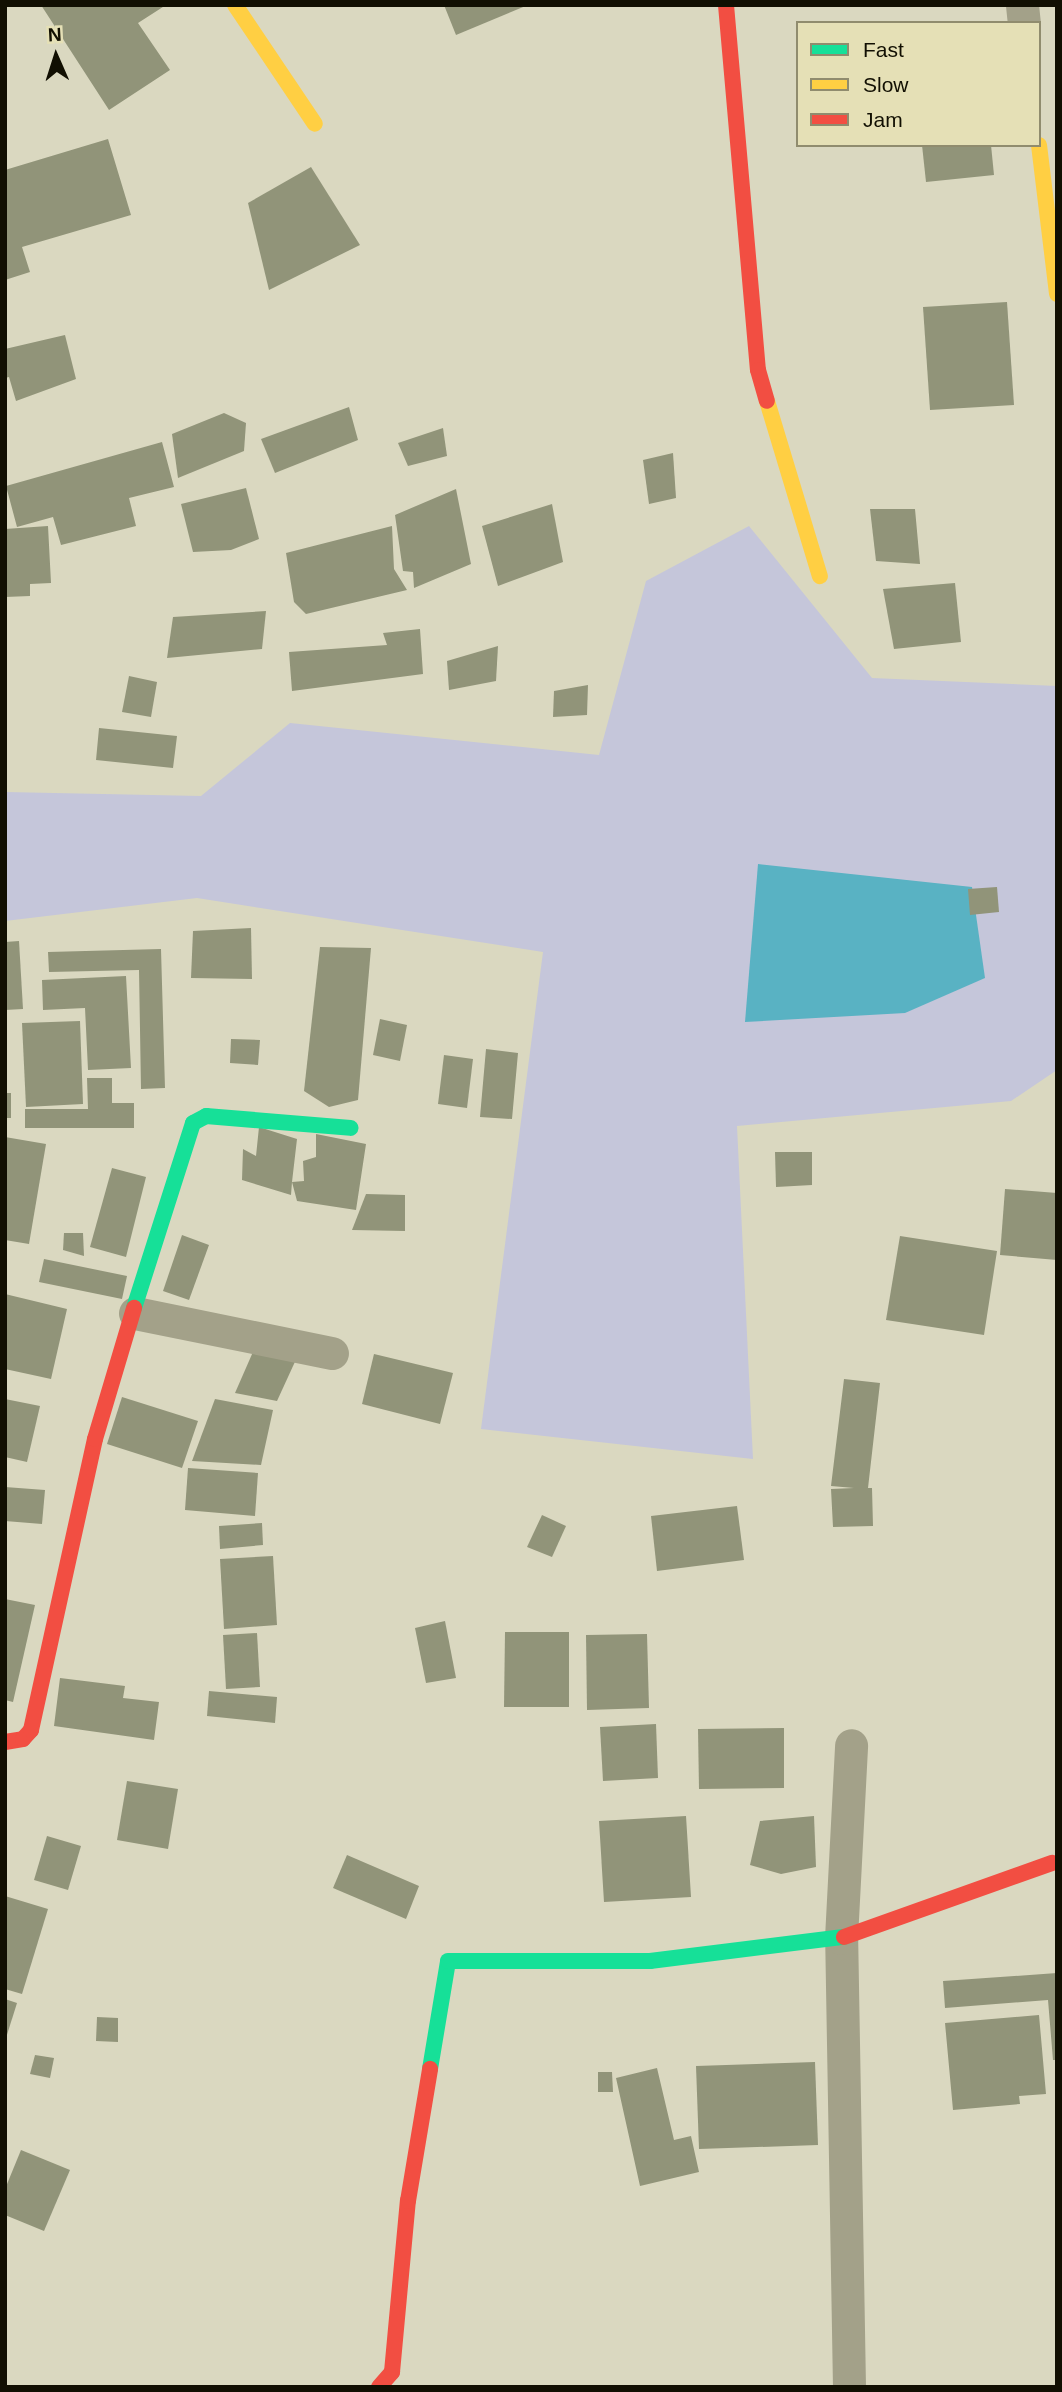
<!DOCTYPE html>
<html>
<head>
<meta charset="utf-8">
<style>
  body { margin:0 }
  #map { position:relative; width:1062px; height:2392px; overflow:hidden; background:#dad8c0; font-family:Helvetica,sans-serif }
  div>[style] { position:absolute }
  .green>* { inset:0; background:#c5c6da }
  .water>* { inset:0; background:#59b2c3 }
  .building>* { inset:0; background:#919479 }
  .street>* { height:33px; margin:-16.5px; padding:0 16.5px; transform-origin:16.5px; border-radius:16.5px; background:#a3a189 }
  .fast>* { height:16px; margin:-8px; padding:0 8px; transform-origin:8px; border-radius:8px; background:#16e098 }
  .slow>* { height:16px; margin:-8px; padding:0 8px; transform-origin:8px; border-radius:8px; background:#ffcf43 }
  .jam>* { height:16px; margin:-8px; padding:0 8px; transform-origin:8px; border-radius:8px; background:#f24e42 }
  span { translate:-50% -50%; white-space:nowrap; text-align:center; line-height:1.15; -webkit-text-stroke:7px #e5e0b6; paint-order:stroke }
  .frame { position:absolute; inset:0; border:7px solid #110f02; pointer-events:none }
  .legend { position:absolute; left:796px; top:21px; width:245px; height:126px; box-sizing:border-box; background:#e5e0b6; border:2px solid #908c6e; margin:0; padding:9px 12px; list-style:none; font-size:21px; color:#110f02 }
  .legend li { display:flex; align-items:center; gap:14px; height:35px }
  .legend b { width:35px; border:2px solid #908c6e }
  .north { position:absolute; left:21px; top:21px; width:70px; height:70px; -webkit-text-stroke:5px #e5e0b6; paint-order:stroke; rotate:357deg; font-size:19px; font-weight:700; line-height:28px; text-align:center; color:#110f02 }
  .north::after { content:''; display:block; margin:auto; width:24px; height:32px; background:#110f02; clip-path:polygon(50% 0,100% 100%,50% 72%,0 100%) }
</style>
</head>
<body>
<div id="map">
  <div class="green">
    <div style="clip-path:polygon(749px 526px,872px 678px,1057px 686px,1057px 1070px,1011px 1101px,737px 1126px,753px 1459px,481px 1429px,543px 952px,197px 898px,5px 921px,5px 792px,201px 796px,290px 723px,599px 755px,646px 581px)"></div>
  </div>
  <div class="water">
    <div style="clip-path:polygon(758px 864px,972px 887px,985px 978px,905px 1013px,745px 1022px)"></div>
  </div>
  <div class="building">
    <div style="clip-path:polygon(41px 5px,166px 5px,138px 23px,170px 70px,109px 110px)"></div>
    <div style="clip-path:polygon(444px 5px,528px 5px,456px 35px)"></div>
    <div style="clip-path:polygon(108px 139px,131px 215px,22px 247px,30px 272px,5px 280px,5px 170px)"></div>
    <div style="clip-path:polygon(922px 145px,991px 145px,994px 175px,926px 182px)"></div>
    <div style="clip-path:polygon(311px 167px,360px 245px,269px 290px,248px 203px)"></div>
    <div style="clip-path:polygon(1007px 302px,1014px 405px,930px 410px,923px 307px)"></div>
    <div style="clip-path:polygon(65px 335px,76px 379px,16px 401px,9px 377px,5px 378px,5px 349px)"></div>
    <div style="clip-path:polygon(349px 407px,358px 440px,275px 473px,261px 439px)"></div>
    <div style="clip-path:polygon(224px 413px,246px 423px,244px 451px,178px 478px,172px 434px)"></div>
    <div style="clip-path:polygon(443px 428px,447px 456px,408px 466px,398px 443px)"></div>
    <div style="clip-path:polygon(162px 442px,174px 487px,129px 498px,136px 526px,61px 545px,53px 517px,17px 527px,6px 486px)"></div>
    <div style="clip-path:polygon(673px 453px,676px 498px,649px 504px,643px 460px)"></div>
    <div style="clip-path:polygon(246px 488px,259px 539px,231px 550px,193px 552px,181px 504px)"></div>
    <div style="clip-path:polygon(456px 489px,471px 564px,414px 588px,413px 572px,403px 571px,395px 515px)"></div>
    <div style="clip-path:polygon(552px 504px,563px 562px,498px 586px,482px 526px)"></div>
    <div style="clip-path:polygon(870px 509px,915px 509px,920px 564px,876px 561px)"></div>
    <div style="clip-path:polygon(48px 526px,51px 583px,30px 584px,30px 596px,5px 597px,5px 529px)"></div>
    <div style="clip-path:polygon(392px 526px,394px 569px,407px 590px,306px 614px,294px 602px,286px 553px)"></div>
    <div style="clip-path:polygon(955px 583px,961px 642px,894px 649px,883px 589px)"></div>
    <div style="clip-path:polygon(266px 611px,262px 649px,167px 658px,173px 617px)"></div>
    <div style="clip-path:polygon(420px 629px,423px 674px,292px 691px,289px 652px,387px 645px,383px 633px)"></div>
    <div style="clip-path:polygon(498px 646px,496px 681px,449px 690px,447px 661px)"></div>
    <div style="clip-path:polygon(129px 676px,157px 682px,151px 717px,122px 712px)"></div>
    <div style="clip-path:polygon(588px 685px,587px 715px,553px 717px,554px 691px)"></div>
    <div style="clip-path:polygon(99px 728px,177px 736px,173px 768px,96px 760px)"></div>
    <div style="clip-path:polygon(997px 887px,999px 912px,970px 915px,968px 889px)"></div>
    <div style="clip-path:polygon(251px 928px,252px 979px,191px 978px,193px 931px)"></div>
    <div style="clip-path:polygon(19px 941px,23px 1009px,5px 1010px,5px 942px)"></div>
    <div style="clip-path:polygon(320px 947px,371px 948px,358px 1100px,329px 1107px,304px 1091px)"></div>
    <div style="clip-path:polygon(161px 949px,165px 1088px,141px 1089px,139px 970px,49px 972px,48px 952px)"></div>
    <div style="clip-path:polygon(126px 976px,131px 1068px,88px 1070px,85px 1008px,43px 1010px,42px 980px)"></div>
    <div style="clip-path:polygon(380px 1019px,407px 1025px,400px 1061px,373px 1055px)"></div>
    <div style="clip-path:polygon(80px 1021px,83px 1104px,26px 1107px,22px 1023px)"></div>
    <div style="clip-path:polygon(231px 1039px,260px 1040px,258px 1065px,230px 1063px)"></div>
    <div style="clip-path:polygon(486px 1049px,518px 1053px,512px 1119px,480px 1117px)"></div>
    <div style="clip-path:polygon(444px 1055px,473px 1059px,467px 1108px,438px 1104px)"></div>
    <div style="clip-path:polygon(87px 1078px,112px 1078px,112px 1103px,134px 1103px,134px 1128px,25px 1128px,25px 1109px,88px 1109px)"></div>
    <div style="clip-path:polygon(5px 1093px,11px 1093px,11px 1118px,5px 1118px)"></div>
    <div style="clip-path:polygon(259px 1127px,297px 1139px,292px 1182px,304px 1181px,303px 1161px,316px 1157px,316px 1134px,366px 1144px,356px 1210px,297px 1201px,292px 1182px,291px 1195px,242px 1180px,243px 1149px,256px 1156px)"></div>
    <div style="clip-path:polygon(5px 1137px,46px 1144px,29px 1244px,5px 1240px)"></div>
    <div style="clip-path:polygon(775px 1152px,812px 1152px,812px 1185px,776px 1187px)"></div>
    <div style="clip-path:polygon(112px 1168px,146px 1177px,126px 1257px,90px 1247px)"></div>
    <div style="clip-path:polygon(1005px 1189px,1057px 1193px,1057px 1260px,1000px 1255px)"></div>
    <div style="clip-path:polygon(366px 1194px,405px 1195px,405px 1231px,352px 1230px)"></div>
    <div style="clip-path:polygon(64px 1233px,83px 1233px,84px 1256px,63px 1250px)"></div>
    <div style="clip-path:polygon(182px 1235px,209px 1245px,189px 1300px,163px 1291px)"></div>
    <div style="clip-path:polygon(900px 1236px,997px 1251px,984px 1335px,886px 1320px)"></div>
    <div style="clip-path:polygon(44px 1259px,127px 1276px,122px 1299px,39px 1282px)"></div>
    <div style="clip-path:polygon(5px 1294px,67px 1309px,51px 1379px,5px 1369px)"></div>
    <div style="clip-path:polygon(256px 1345px,299px 1353px,277px 1401px,235px 1393px)"></div>
    <div style="clip-path:polygon(374px 1354px,453px 1373px,440px 1424px,362px 1404px)"></div>
    <div style="clip-path:polygon(844px 1379px,880px 1383px,868px 1488px,872px 1488px,873px 1526px,833px 1527px,831px 1489px,854px 1488px,831px 1486px)"></div>
    <div style="clip-path:polygon(122px 1397px,198px 1421px,182px 1468px,107px 1444px)"></div>
    <div style="clip-path:polygon(5px 1399px,40px 1406px,27px 1462px,5px 1457px)"></div>
    <div style="clip-path:polygon(215px 1399px,273px 1410px,261px 1465px,192px 1461px)"></div>
    <div style="clip-path:polygon(188px 1468px,258px 1473px,255px 1516px,185px 1510px)"></div>
    <div style="clip-path:polygon(5px 1487px,45px 1490px,42px 1524px,5px 1521px)"></div>
    <div style="clip-path:polygon(737px 1506px,744px 1560px,657px 1571px,651px 1516px)"></div>
    <div style="clip-path:polygon(542px 1515px,566px 1526px,552px 1557px,527px 1547px)"></div>
    <div style="clip-path:polygon(262px 1523px,263px 1545px,220px 1549px,219px 1526px)"></div>
    <div style="clip-path:polygon(273px 1556px,277px 1625px,224px 1629px,220px 1559px)"></div>
    <div style="clip-path:polygon(5px 1599px,35px 1605px,13px 1702px,5px 1700px)"></div>
    <div style="clip-path:polygon(445px 1621px,456px 1678px,426px 1683px,415px 1628px)"></div>
    <div style="clip-path:polygon(505px 1632px,569px 1632px,569px 1707px,504px 1707px)"></div>
    <div style="clip-path:polygon(257px 1633px,260px 1687px,226px 1689px,223px 1635px)"></div>
    <div style="clip-path:polygon(647px 1634px,649px 1708px,587px 1710px,586px 1635px)"></div>
    <div style="clip-path:polygon(60px 1678px,125px 1686px,123px 1698px,159px 1702px,154px 1740px,54px 1726px)"></div>
    <div style="clip-path:polygon(209px 1691px,277px 1697px,275px 1723px,207px 1716px)"></div>
    <div style="clip-path:polygon(656px 1724px,658px 1778px,603px 1781px,600px 1727px)"></div>
    <div style="clip-path:polygon(784px 1728px,784px 1788px,699px 1789px,698px 1729px)"></div>
    <div style="clip-path:polygon(127px 1781px,178px 1789px,168px 1849px,117px 1840px)"></div>
    <div style="clip-path:polygon(686px 1816px,691px 1897px,604px 1902px,599px 1821px)"></div>
    <div style="clip-path:polygon(814px 1816px,816px 1867px,781px 1874px,750px 1865px,760px 1821px)"></div>
    <div style="clip-path:polygon(47px 1836px,81px 1846px,68px 1890px,34px 1880px)"></div>
    <div style="clip-path:polygon(347px 1855px,419px 1886px,406px 1919px,333px 1888px)"></div>
    <div style="clip-path:polygon(5px 1896px,48px 1909px,22px 1994px,5px 1989px)"></div>
    <div style="clip-path:polygon(1057px 1973px,1057px 2060px,1053px 2060px,1048px 2000px,945px 2008px,943px 1981px)"></div>
    <div style="clip-path:polygon(5px 1999px,17px 2003px,6px 2038px,5px 2038px)"></div>
    <div style="clip-path:polygon(1039px 2015px,1046px 2094px,1019px 2096px,1020px 2104px,953px 2110px,945px 2023px)"></div>
    <div style="clip-path:polygon(97px 2017px,118px 2018px,118px 2042px,96px 2041px)"></div>
    <div style="clip-path:polygon(35px 2055px,54px 2058px,50px 2078px,30px 2074px)"></div>
    <div style="clip-path:polygon(815px 2062px,818px 2145px,699px 2149px,696px 2066px)"></div>
    <div style="clip-path:polygon(657px 2068px,674px 2140px,691px 2136px,699px 2172px,640px 2186px,616px 2078px)"></div>
    <div style="clip-path:polygon(598px 2072px,612px 2072px,613px 2092px,598px 2092px)"></div>
    <div style="clip-path:polygon(21px 2150px,70px 2170px,44px 2231px,5px 2215px,5px 2189px)"></div>
  </div>
  <div class="street">
    <div style="left:1022px;top:5px;width:18px;rotate:84deg"></div>
    <div style="left:135px;top:1313px;width:201px;rotate:11.5deg"></div>
    <div style="left:849px;top:2387px;width:449px;rotate:-91deg"></div>
    <div style="left:841px;top:1938px;width:193px;rotate:-87deg"></div>
  </div>
  <div class="fast">
    <div style="left:134px;top:1308px;width:194px;rotate:-72.3deg"></div>
    <div style="left:193px;top:1123px;width:15px;rotate:-28deg"></div>
    <div style="left:206px;top:1116px;width:145px;rotate:4.7deg"></div>
    <div style="left:430px;top:2069px;width:109px;rotate:-80.5deg"></div>
    <div style="left:448px;top:1961px;width:202px"></div>
    <div style="left:650px;top:1961px;width:195px;rotate:-7.1deg"></div>
  </div>
  <div class="slow">
    <div style="left:235px;top:5px;width:143px;rotate:56.1deg"></div>
    <div style="left:1039px;top:145px;width:150px;rotate:83.1deg"></div>
    <div style="left:767px;top:401px;width:183px;rotate:73.2deg"></div>
  </div>
  <div class="jam">
    <div style="left:726px;top:5px;width:366px;rotate:85deg"></div>
    <div style="left:758px;top:370px;width:32px;rotate:74deg"></div>
    <div style="left:5px;top:1742px;width:18px;rotate:-9deg"></div>
    <div style="left:23px;top:1739px;width:12px;rotate:-48deg"></div>
    <div style="left:31px;top:1730px;width:298px;rotate:-77.6deg"></div>
    <div style="left:95px;top:1439px;width:137px;rotate:-73.4deg"></div>
    <div style="left:844px;top:1937px;width:221px;rotate:-19.6deg"></div>
    <div style="left:379px;top:2387px;width:20px;rotate:-49deg"></div>
    <div style="left:392px;top:2372px;width:172px;rotate:-84.7deg"></div>
    <div style="left:408px;top:2201px;width:134px;rotate:-80.5deg"></div>
  </div>
  <div class="frame"></div>
  <ul class="legend">
  <li><b style="height:9px;background:#16e098"></b>Fast</li>
  <li><b style="height:9px;background:#ffcf43"></b>Slow</li>
  <li><b style="height:9px;background:#f24e42"></b>Jam</li>
  </ul>
  <div class="north">N</div>
</div>
</body>
</html>
